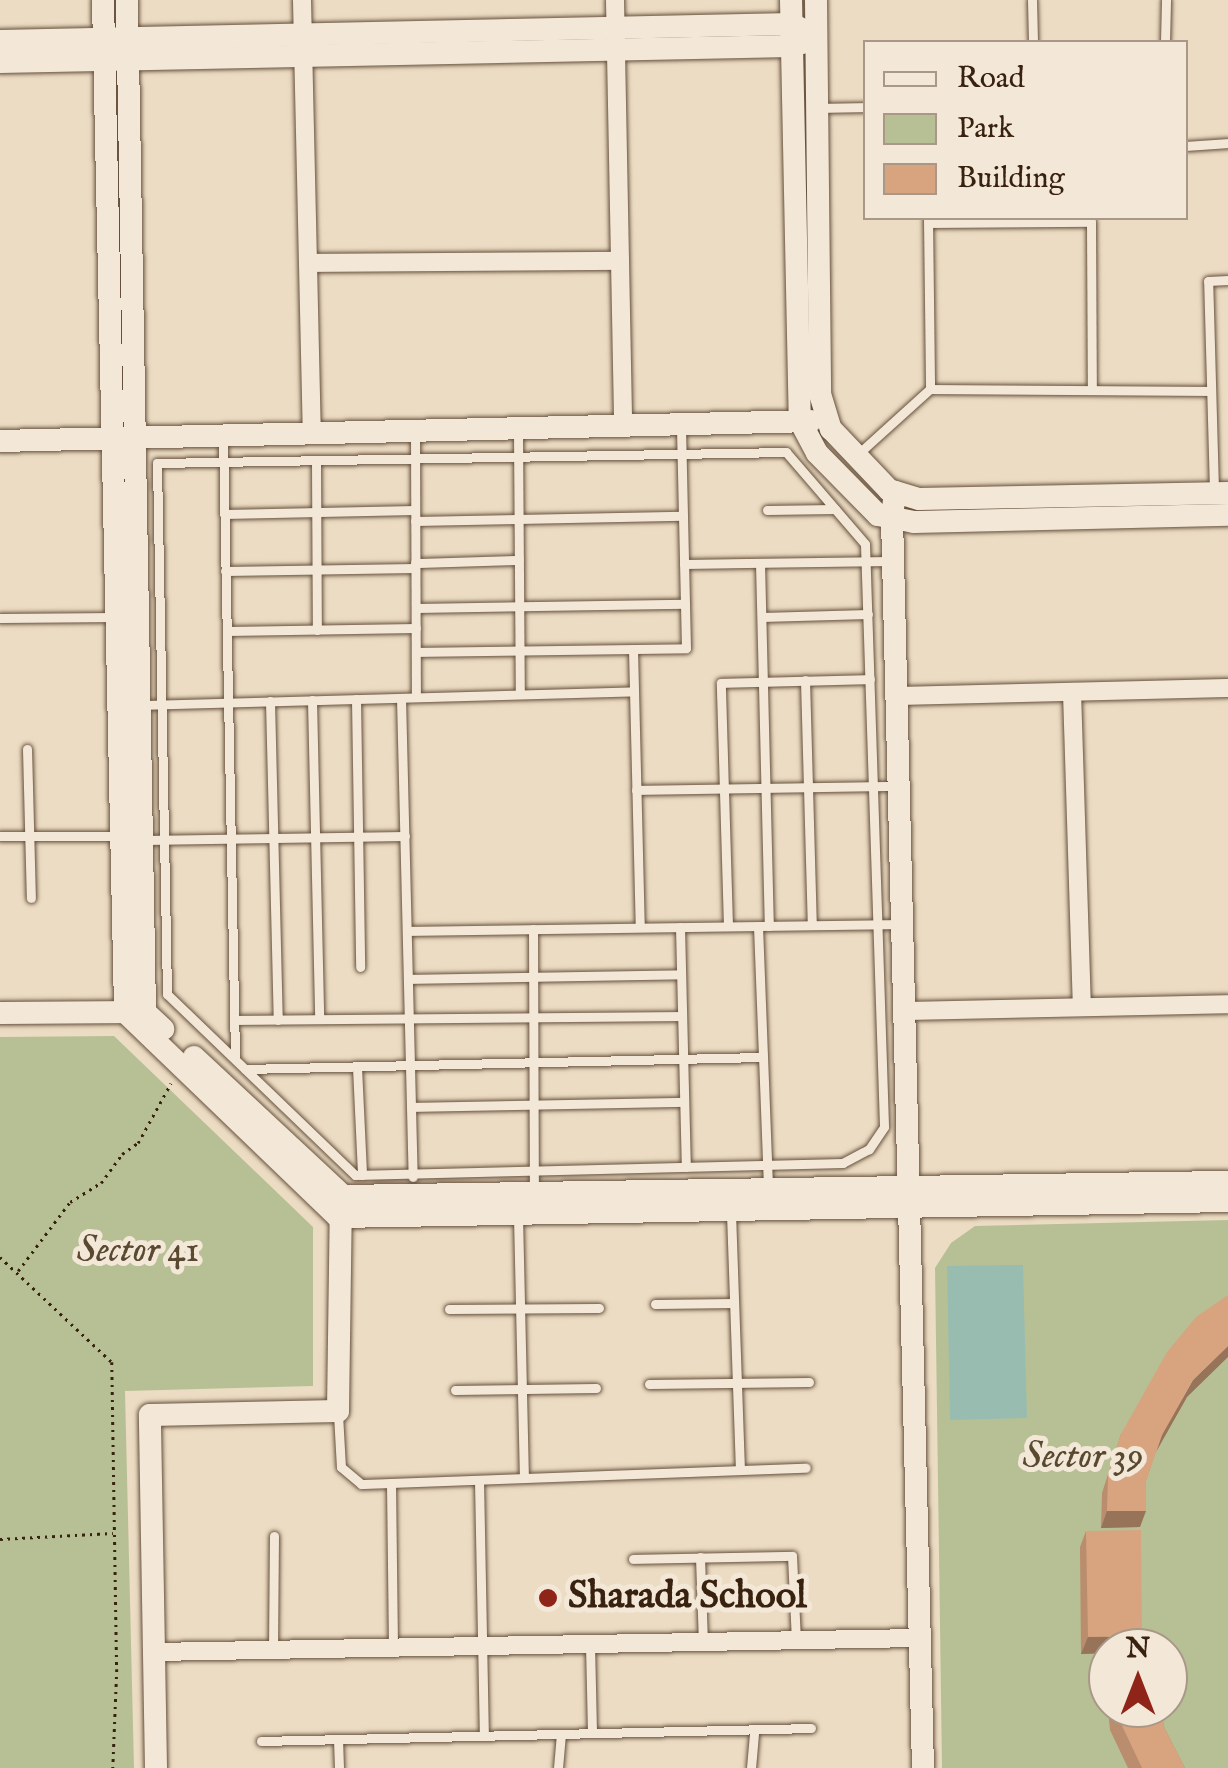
<!DOCTYPE html>
<html>
<head>
<meta charset="utf-8">
<style>
  body { margin:0 }
  #map { position:relative; width:1228px; height:1768px; overflow:hidden; background:#ecdcc3; font-family:"IM FELL English",serif }
  div>[style] { position:absolute }
  .green>* { inset:0; background:#b7c094 }
  .water>* { inset:0; background:#99bcb0 }
  .path>* { height:2.5px; margin-top:-1.25px; transform-origin:0; background:repeating-linear-gradient(90deg,#39210f 0 2.5px,transparent 0 7.5px) }
  .roads { filter:drop-shadow(0 0 2px #66503c) drop-shadow(0 0 2px #66503c) }
  .service>* { height:9px; margin:-4.5px; padding:0 4.5px; transform-origin:4.5px; border-radius:4.5px; background:#f3e8d8 }
  .minor>* { height:18px; margin:-9px; padding:0 9px; transform-origin:9px; border-radius:9px; background:#f3e8d8 }
  .tertiary>* { height:22px; margin:-11px; padding:0 11px; transform-origin:11px; border-radius:11px; background:#f3e8d8 }
  .wall>* { inset:0; background:#b98d6d }
  .shaded-wall>* { inset:0; background:#967359 }
  .building>* { inset:0; background:#d7a47f }
  .dots>* { width:28px; height:28px; translate:-50% -50%; box-sizing:border-box; border:5px solid #f3e8d8; border-radius:50% }
  span { translate:-50% -50%; white-space:nowrap; text-align:center; line-height:1.15; -webkit-text-stroke:10px #f3e8d8; paint-order:stroke }
  .park-label { font-size:38px; color:#584930; font-style:italic }
  .poi-label { font-size:38px; color:#39210f; font-weight:700 }
  .left { translate:0 -50%; text-align:left }
  .legend { position:absolute; left:863px; top:40px; width:325px; height:180px; box-sizing:border-box; background:#f3e8d8; border:2px solid #a99888; margin:0; padding:12px 18px; list-style:none; font-size:30px; color:#39210f }
  .legend li { display:flex; align-items:center; gap:20px; height:50px }
  .legend b { width:50px; border:2px solid #a99888 }
  .north { position:absolute; left:1088px; top:1628px; width:100px; height:100px; box-sizing:border-box; background:#f3e8d8; border:2px solid #a99888; border-radius:50%; rotate:0deg; font-size:28px; font-weight:700; line-height:40px; text-align:center; color:#39210f }
  .north::after { content:''; display:block; margin:auto; width:35px; height:45px; background:#8f2418; clip-path:polygon(50% 0,100% 100%,50% 72%,0 100%) }
</style>
</head>
<body>
<div id="map">
  <div class="green">
    <div style="clip-path:polygon(114px 1036px,313px 1227px,313px 1386px,125px 1391px,134px 1768px,0 1768px,0 1037px)"></div>
    <div style="clip-path:polygon(evenodd,1228px 1220px,1228px 1768px,942px 1768px,935px 1268px,951px 1243px,975px 1226px,1228px 1220px,1108px 1648px,1168px 1648px,1168px 1708px,1108px 1708px,1108px 1648px)"></div>
  </div>
  <div class="water">
    <div style="clip-path:polygon(1023px 1265px,1027px 1418px,950px 1420px,947px 1266px)"></div>
  </div>
  <div class="path">
    <div style="left:0;top:1257px;width:154px;rotate:43.2deg"></div>
    <div style="left:112px;top:1362px;width:307px;rotate:89.1deg"></div>
    <div style="left:117px;top:1669px;width:99px;rotate:92.3deg"></div>
    <div style="left:18px;top:1271px;width:86px;rotate:-53deg"></div>
    <div style="left:70px;top:1202px;width:36px;rotate:-32deg"></div>
    <div style="left:101px;top:1183px;width:36px;rotate:-54deg"></div>
    <div style="left:122px;top:1154px;width:19px;rotate:-35deg"></div>
    <div style="left:138px;top:1143px;width:68px;rotate:-61.2deg"></div>
    <div style="left:0;top:1539px;width:113px;rotate:-3deg"></div>
  </div>
  <div class="roads">
    <div class="service">
      <div style="left:1032px;top:0;width:42px;rotate:88.6deg"></div>
      <div style="left:1165px;top:42px;width:42px;rotate:-88.6deg"></div>
      <div style="left:820px;top:108px;width:46px;rotate:-1.2deg"></div>
      <div style="left:1186px;top:146px;width:42px;rotate:-4.1deg"></div>
      <div style="left:928px;top:218px;width:171px;rotate:89.3deg"></div>
      <div style="left:930px;top:389px;width:281px;rotate:0.4deg"></div>
      <div style="left:931px;top:223px;width:160px;rotate:-0.4deg"></div>
      <div style="left:1091px;top:222px;width:168px;rotate:89.7deg"></div>
      <div style="left:518px;top:432px;width:262px;rotate:89.6deg"></div>
      <div style="left:415px;top:433px;width:264px;rotate:89.8deg"></div>
      <div style="left:223px;top:437px;width:622px;rotate:88.89deg"></div>
      <div style="left:786px;top:452px;width:121px;rotate:49.3deg"></div>
      <div style="left:865px;top:544px;width:583px;rotate:88.13deg"></div>
      <div style="left:884px;top:1127px;width:27px;rotate:124deg"></div>
      <div style="left:869px;top:1149px;width:30px;rotate:152deg"></div>
      <div style="left:843px;top:1163px;width:488px;rotate:178.6deg"></div>
      <div style="left:355px;top:1175px;width:261px;rotate:-136.1deg"></div>
      <div style="left:167px;top:994px;width:531px;rotate:-91.08deg"></div>
      <div style="left:157px;top:463px;width:629px;rotate:-1deg"></div>
      <div style="left:858px;top:454px;width:97px;rotate:-42.1deg"></div>
      <div style="left:316px;top:460px;width:170px;rotate:89.7deg"></div>
      <div style="left:1214px;top:490px;width:209px;rotate:-91.6deg"></div>
      <div style="left:1208px;top:281px;width:20px;rotate:-3deg"></div>
      <div style="left:767px;top:510px;width:68px;rotate:-0.8deg"></div>
      <div style="left:224px;top:514px;width:191px;rotate:-1.2deg"></div>
      <div style="left:415px;top:521px;width:268px;rotate:-1.1deg"></div>
      <div style="left:415px;top:563px;width:104px;rotate:-1.7deg"></div>
      <div style="left:760px;top:563px;width:363px;rotate:88.6deg"></div>
      <div style="left:684px;top:564px;width:207px;rotate:-0.8deg"></div>
      <div style="left:225px;top:571px;width:190px;rotate:-0.9deg"></div>
      <div style="left:416px;top:608px;width:269px;rotate:-0.9deg"></div>
      <div style="left:762px;top:617px;width:106px;rotate:-1.6deg"></div>
      <div style="left:0;top:618px;width:117px;rotate:-0.5deg"></div>
      <div style="left:227px;top:631px;width:189px;rotate:-0.9deg"></div>
      <div style="left:633px;top:649px;width:278px;rotate:88.6deg"></div>
      <div style="left:416px;top:652px;width:270px;rotate:-0.8deg"></div>
      <div style="left:686px;top:648px;width:222px;rotate:-91.3deg"></div>
      <div style="left:805px;top:680px;width:245px;rotate:88.4deg"></div>
      <div style="left:401px;top:698px;width:479px;rotate:88.6deg"></div>
      <div style="left:356px;top:699px;width:268px;rotate:89.1deg"></div>
      <div style="left:312px;top:700px;width:319px;rotate:88.7deg"></div>
      <div style="left:270px;top:701px;width:319px;rotate:88.6deg"></div>
      <div style="left:142px;top:705px;width:492px;rotate:-1.6deg"></div>
      <div style="left:27px;top:749px;width:149px;rotate:88.5deg"></div>
      <div style="left:636px;top:790px;width:262px;rotate:-0.9deg"></div>
      <div style="left:0;top:836px;width:117px"></div>
      <div style="left:145px;top:840px;width:260px;rotate:-0.9deg"></div>
      <div style="left:728px;top:926px;width:243px;rotate:-91.7deg"></div>
      <div style="left:721px;top:683px;width:149px;rotate:-1.5deg"></div>
      <div style="left:758px;top:926px;width:262px;rotate:87.8deg"></div>
      <div style="left:680px;top:927px;width:240px;rotate:88.6deg"></div>
      <div style="left:533px;top:929px;width:261px;rotate:89.8deg"></div>
      <div style="left:407px;top:931px;width:492px;rotate:-0.8deg"></div>
      <div style="left:408px;top:979px;width:273px;rotate:-1deg"></div>
      <div style="left:234px;top:1020px;width:448px;rotate:-0.5deg"></div>
      <div style="left:357px;top:1067px;width:108px;rotate:87.3deg"></div>
      <div style="left:245px;top:1069px;width:518px;rotate:-1.33deg"></div>
      <div style="left:412px;top:1107px;width:272px;rotate:-1.1deg"></div>
      <div style="left:731px;top:1213px;width:257px;rotate:88deg"></div>
      <div style="left:518px;top:1216px;width:262px;rotate:88.7deg"></div>
      <div style="left:655px;top:1304px;width:79px;rotate:-0.7deg"></div>
      <div style="left:449px;top:1309px;width:150px;rotate:-0.4deg"></div>
      <div style="left:649px;top:1384px;width:160px;rotate:-0.7deg"></div>
      <div style="left:455px;top:1390px;width:141px;rotate:-0.8deg"></div>
      <div style="left:338px;top:1414px;width:53px;rotate:86.8deg"></div>
      <div style="left:341px;top:1467px;width:26px;rotate:40deg"></div>
      <div style="left:361px;top:1484px;width:445px;rotate:-2.1deg"></div>
      <div style="left:479px;top:1480px;width:256px;rotate:88.9deg"></div>
      <div style="left:391px;top:1483px;width:164px;rotate:89.3deg"></div>
      <div style="left:700px;top:1557px;width:85px;rotate:88deg"></div>
      <div style="left:633px;top:1559px;width:159px;rotate:-1.1deg"></div>
      <div style="left:792px;top:1556px;width:84px;rotate:87.3deg"></div>
      <div style="left:590px;top:1644px;width:89px;rotate:88.7deg"></div>
      <div style="left:273px;top:1650px;width:114px;rotate:-89.5deg"></div>
      <div style="left:338px;top:1739px;width:29px;rotate:88deg"></div>
      <div style="left:261px;top:1741px;width:550px;rotate:-1.35deg"></div>
      <div style="left:558px;top:1768px;width:34px;rotate:-85deg"></div>
      <div style="left:751px;top:1768px;width:38px;rotate:-85deg"></div>
    </div>
    <div class="minor">
      <div style="left:302px;top:0;width:435px;rotate:88.7deg"></div>
      <div style="left:615px;top:0;width:427px;rotate:88.9deg"></div>
      <div style="left:308px;top:263px;width:312px;rotate:-0.4deg"></div>
      <div style="left:1072px;top:692px;width:315px;rotate:88.2deg"></div>
      <div style="left:897px;top:696px;width:331px;rotate:-1.4deg"></div>
      <div style="left:904px;top:1011px;width:324px;rotate:-1.2deg"></div>
      <div style="left:154px;top:1652px;width:766px;rotate:-1.05deg"></div>
    </div>
    <div class="tertiary">
      <div style="left:103px;top:0;width:1012px;rotate:88.75deg"></div>
      <div style="left:125px;top:1012px;width:296px;rotate:43.9deg"></div>
      <div style="left:338px;top:1217px;width:890px;rotate:-1.03deg"></div>
      <div style="left:127px;top:0;width:1012px;rotate:88.98deg"></div>
      <div style="left:145px;top:1012px;width:25px;rotate:43deg"></div>
      <div style="left:791px;top:0;width:421px;rotate:88.8deg"></div>
      <div style="left:800px;top:421px;width:36px;rotate:62deg"></div>
      <div style="left:817px;top:453px;width:87px;rotate:45.5deg"></div>
      <div style="left:878px;top:515px;width:37px;rotate:11deg"></div>
      <div style="left:914px;top:522px;width:314px;rotate:-1.3deg"></div>
      <div style="left:816px;top:0;width:394px;rotate:89.4deg"></div>
      <div style="left:820px;top:394px;width:37px;rotate:73deg"></div>
      <div style="left:831px;top:429px;width:84px;rotate:46.4deg"></div>
      <div style="left:889px;top:490px;width:31px;rotate:17deg"></div>
      <div style="left:919px;top:499px;width:309px;rotate:-1.1deg"></div>
      <div style="left:0;top:41px;width:792px;rotate:-1.23deg"></div>
      <div style="left:792px;top:24px;width:15px;rotate:28deg"></div>
      <div style="left:0;top:62px;width:792px;rotate:-1.16deg"></div>
      <div style="left:792px;top:46px;width:14px;rotate:-17deg"></div>
      <div style="left:0;top:441px;width:811px;rotate:-1.41deg"></div>
      <div style="left:895px;top:492px;width:26px;rotate:97deg"></div>
      <div style="left:892px;top:518px;width:1250px;rotate:88.58deg"></div>
      <div style="left:0;top:1013px;width:136px;rotate:-0.4deg"></div>
      <div style="left:194px;top:1057px;width:204px;rotate:43deg"></div>
      <div style="left:343px;top:1196px;width:885px;rotate:-0.91deg"></div>
      <div style="left:156px;top:1768px;width:353px;rotate:-91deg"></div>
      <div style="left:150px;top:1415px;width:188px;rotate:-1.2deg"></div>
      <div style="left:338px;top:1411px;width:207px;rotate:-89.2deg"></div>
    </div>
  </div>
  <div class="wall">
    <div style="clip-path:polygon(1187px 1397px,1156px 1451px,1146px 1481px,1140px 1527px,1101px 1528px,1102px 1493px,1121px 1434px)"></div>
    <div style="clip-path:polygon(1086px 1531px,1108px 1648px,1108px 1653px,1081px 1654px,1080px 1547px)"></div>
    <div style="clip-path:polygon(1108px 1658px,1108px 1708px,1161px 1708px,1164px 1727px,1185px 1768px,1128px 1768px,1110px 1730px,1104px 1669px)"></div>
  </div>
  <div class="shaded-wall">
    <div style="clip-path:polygon(1228px 1346px,1228px 1357px,1187px 1397px,1156px 1452px,1162px 1435px,1193px 1380px)"></div>
    <div style="clip-path:polygon(1107px 1511px,1146px 1511px,1140px 1527px,1101px 1528px)"></div>
    <div style="clip-path:polygon(1142px 1636px,1138px 1648px,1108px 1648px,1108px 1653px,1081px 1654px,1088px 1637px)"></div>
  </div>
  <div class="building">
    <div style="clip-path:polygon(1228px 1295px,1228px 1346px,1193px 1380px,1162px 1435px,1146px 1481px,1146px 1511px,1107px 1511px,1108px 1476px,1121px 1434px,1167px 1352px,1196px 1317px)"></div>
    <div style="clip-path:polygon(1141px 1530px,1142px 1636px,1088px 1637px,1086px 1531px)"></div>
    <div style="clip-path:polygon(1116px 1708px,1161px 1708px,1164px 1727px,1185px 1768px,1142px 1768px,1116px 1713px)"></div>
  </div>
  <div class="dots">
    <div style="left:548px;top:1598px;background:#8f2418"></div>
  </div>
  <div class="park-label">
    <span style="left:138px;top:1252px">Sector 41</span>
    <span style="left:1083px;top:1458px">Sector 39</span>
  </div>
  <div class="poi-label">
    <span class="left" style="left:568px;top:1598px">Sharada School</span>
  </div>
  <ul class="legend">
  <li><b style="height:12px;background:#f3e8d8"></b>Road</li>
  <li><b style="height:28px;background:#b7c094"></b>Park</li>
  <li><b style="height:28px;background:#d7a47f"></b>Building</li>
  </ul>
  <div class="north">N</div>
</div>
</body>
</html>
